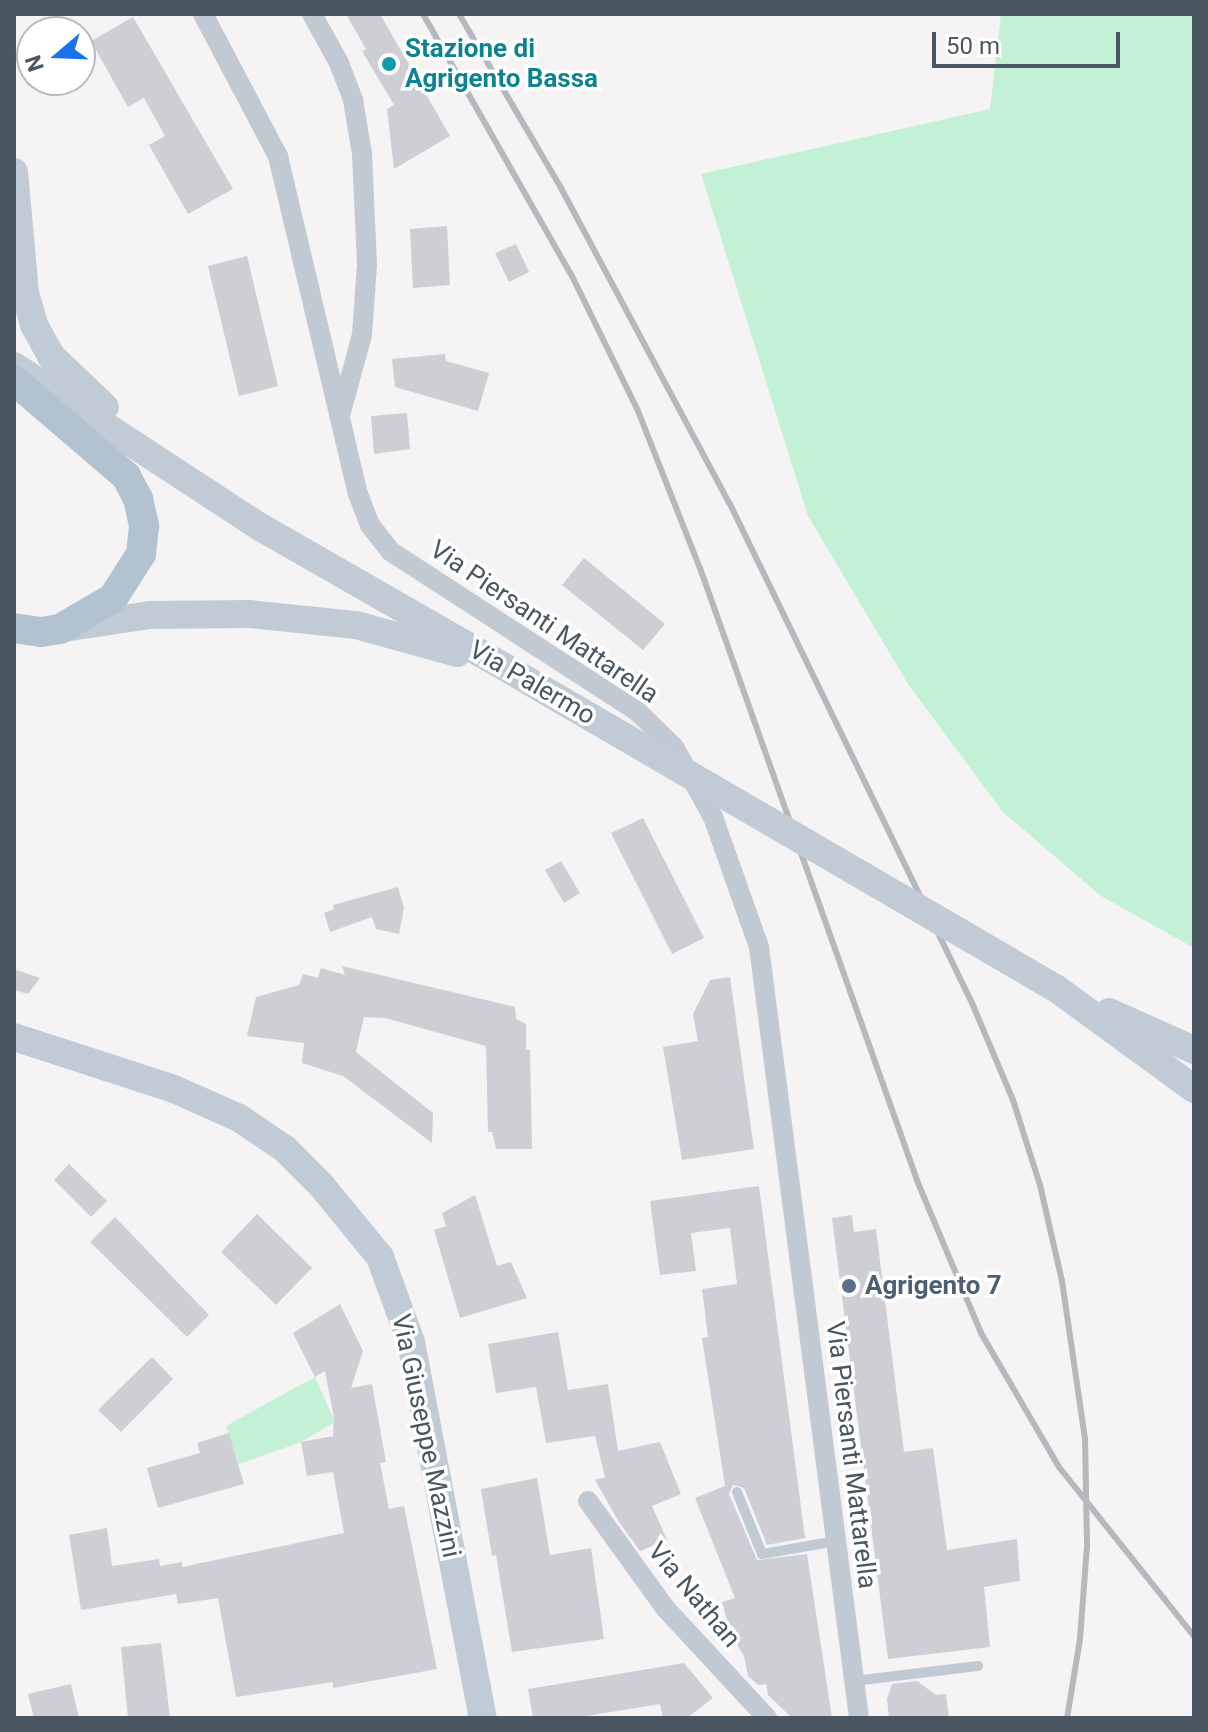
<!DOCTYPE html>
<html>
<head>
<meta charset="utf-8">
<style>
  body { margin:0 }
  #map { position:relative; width:1208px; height:1732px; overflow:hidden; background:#f5f3f3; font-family:Roboto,sans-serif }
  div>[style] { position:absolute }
  .green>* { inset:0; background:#c3f1d5 }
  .building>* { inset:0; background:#cdcfd5 }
  .lane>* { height:10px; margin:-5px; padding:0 5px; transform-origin:5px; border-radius:5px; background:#c1cad2 }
  .street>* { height:20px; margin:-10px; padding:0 10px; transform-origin:10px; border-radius:10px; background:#c1cad2 }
  .secondary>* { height:28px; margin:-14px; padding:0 14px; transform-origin:14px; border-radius:14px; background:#c1cbd6 }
  .primary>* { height:30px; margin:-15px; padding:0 15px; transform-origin:15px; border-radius:15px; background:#b3c2d1 }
  .rail>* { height:6px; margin:-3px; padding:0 3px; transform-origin:3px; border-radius:3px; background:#b5b8bd }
  .secondary-bridge>* { height:28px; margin:-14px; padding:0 14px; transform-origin:14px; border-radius:14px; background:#c1cbd6 }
  .dots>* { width:22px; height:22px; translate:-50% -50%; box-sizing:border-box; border:4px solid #fff; border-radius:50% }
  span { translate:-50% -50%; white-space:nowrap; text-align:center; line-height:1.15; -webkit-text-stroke:7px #fff; paint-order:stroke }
  .culture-label { font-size:26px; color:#0d838f; font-weight:700 }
  .left { translate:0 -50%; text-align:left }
  .street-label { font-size:26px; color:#4a5661 }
  .service-label { font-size:26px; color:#4e5e75; font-weight:700 }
  .frame { position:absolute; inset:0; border:16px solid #4a5661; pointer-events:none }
  .north { position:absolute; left:16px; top:16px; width:80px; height:80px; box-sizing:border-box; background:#fff; border:2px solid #b7bbc0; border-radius:50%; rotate:251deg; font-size:22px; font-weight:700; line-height:32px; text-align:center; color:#4a5661 }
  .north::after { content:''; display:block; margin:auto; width:28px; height:36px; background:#1a73e8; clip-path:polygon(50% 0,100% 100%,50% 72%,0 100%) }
  .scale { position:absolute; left:932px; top:32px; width:188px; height:36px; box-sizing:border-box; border:4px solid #4a5661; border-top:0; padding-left:10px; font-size:24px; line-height:28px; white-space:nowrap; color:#4a5661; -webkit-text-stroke:6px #fff; paint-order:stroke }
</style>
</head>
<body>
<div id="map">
  <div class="green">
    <div style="clip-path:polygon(1001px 14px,1194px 14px,1194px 948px,1101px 896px,1002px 811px,908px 684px,808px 516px,701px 174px,990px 109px)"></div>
    <div style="clip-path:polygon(315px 1377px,335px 1422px,301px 1442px,239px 1464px,226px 1426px)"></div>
  </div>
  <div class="building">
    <div style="clip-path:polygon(346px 14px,380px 14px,450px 136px,394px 169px,387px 109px,394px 105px,362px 51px,366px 49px)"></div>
    <div style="clip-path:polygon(133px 17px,233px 189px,188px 214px,149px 145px,165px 136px,144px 98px,128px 107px,91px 41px)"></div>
    <div style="clip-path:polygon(447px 226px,450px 285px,413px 288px,410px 229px)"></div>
    <div style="clip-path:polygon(516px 244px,529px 272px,509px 282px,495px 253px)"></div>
    <div style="clip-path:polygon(247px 256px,278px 386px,239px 396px,208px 266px)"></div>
    <div style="clip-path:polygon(445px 354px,446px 361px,489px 373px,478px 411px,395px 387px,392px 359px)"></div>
    <div style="clip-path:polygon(407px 413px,410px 449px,374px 454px,371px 416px)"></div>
    <div style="clip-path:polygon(584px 558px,665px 624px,643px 650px,562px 585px)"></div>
    <div style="clip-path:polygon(643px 818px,704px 938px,672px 954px,611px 833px)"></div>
    <div style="clip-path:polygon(561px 861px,580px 893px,564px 903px,545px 870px)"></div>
    <div style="clip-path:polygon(398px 887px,404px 908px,399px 934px,376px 929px,372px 917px,330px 932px,324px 913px,334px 909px,333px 905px)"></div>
    <div style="clip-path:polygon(342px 966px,515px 1007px,516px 1019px,526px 1024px,526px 1050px,530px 1050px,532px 1149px,496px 1149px,492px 1132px,488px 1132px,486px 1046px,385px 1018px,364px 1017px,356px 1052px,433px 1113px,432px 1143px,343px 1076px,302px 1063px,304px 1043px,247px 1036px,256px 997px,299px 985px,303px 974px,318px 978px,321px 968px,345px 975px)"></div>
    <div style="clip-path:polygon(14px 969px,40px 978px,28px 994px,14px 990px)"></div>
    <div style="clip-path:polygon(730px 977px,754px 1149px,682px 1160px,663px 1047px,698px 1041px,693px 1014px,710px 980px)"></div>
    <div style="clip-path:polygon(69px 1164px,107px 1201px,91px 1217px,54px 1180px)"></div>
    <div style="clip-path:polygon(759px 1186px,805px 1538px,767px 1545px,744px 1488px,733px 1485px,729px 1494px,757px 1560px,807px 1554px,832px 1718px,792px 1718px,768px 1695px,766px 1684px,758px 1685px,748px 1676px,744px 1656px,731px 1634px,722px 1602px,735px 1598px,695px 1498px,725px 1486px,702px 1338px,708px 1337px,702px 1289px,737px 1284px,730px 1228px,691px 1233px,696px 1271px,660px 1275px,650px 1201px)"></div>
    <div style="clip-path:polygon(475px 1195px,497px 1266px,511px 1262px,527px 1298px,460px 1318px,434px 1230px,446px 1226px,442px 1213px)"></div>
    <div style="clip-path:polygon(257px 1214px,312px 1268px,276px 1305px,221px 1252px)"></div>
    <div style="clip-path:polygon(852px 1215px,854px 1232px,876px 1229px,904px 1452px,933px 1448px,947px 1550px,1017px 1539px,1020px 1581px,984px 1587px,990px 1647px,888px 1659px,832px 1218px)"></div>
    <div style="clip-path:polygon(115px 1217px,209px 1315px,187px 1337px,90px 1242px)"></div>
    <div style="clip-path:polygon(340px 1304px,363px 1351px,351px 1388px,372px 1384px,386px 1462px,380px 1463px,389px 1509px,404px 1506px,437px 1669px,333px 1688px,333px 1682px,236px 1697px,218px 1598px,178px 1604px,176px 1594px,81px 1610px,69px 1535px,107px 1528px,112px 1566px,159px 1559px,160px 1566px,182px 1562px,182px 1567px,344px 1533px,333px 1472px,307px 1476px,301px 1442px,333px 1436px,334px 1418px,325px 1371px,315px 1377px,293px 1333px)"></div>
    <div style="clip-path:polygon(558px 1332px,568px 1390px,608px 1384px,618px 1451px,660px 1442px,681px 1494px,652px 1506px,667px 1540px,640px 1551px,619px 1522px,595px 1480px,605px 1477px,595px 1436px,546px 1443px,536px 1387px,496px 1393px,488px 1344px)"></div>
    <div style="clip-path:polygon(152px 1357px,173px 1379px,121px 1432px,98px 1410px)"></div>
    <div style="clip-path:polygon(229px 1433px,244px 1484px,158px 1508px,147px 1468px,200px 1453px,197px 1443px)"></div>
    <div style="clip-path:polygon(537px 1478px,550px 1555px,591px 1548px,604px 1639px,512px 1652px,496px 1555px,492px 1556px,481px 1489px)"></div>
    <div style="clip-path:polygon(161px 1643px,170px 1718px,128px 1718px,121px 1647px)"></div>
    <div style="clip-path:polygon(684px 1663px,713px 1698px,687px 1718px,663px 1718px,660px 1704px,574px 1718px,533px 1718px,528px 1689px)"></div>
    <div style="clip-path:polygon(917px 1681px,936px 1695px,946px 1694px,949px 1718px,889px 1718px,887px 1699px,892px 1684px)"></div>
    <div style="clip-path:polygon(71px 1684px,79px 1718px,34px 1718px,28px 1694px)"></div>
  </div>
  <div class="lane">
    <div style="left:737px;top:1492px;width:67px;rotate:68deg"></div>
    <div style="left:762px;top:1554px;width:75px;rotate:-10deg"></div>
    <div style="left:854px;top:1681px;width:125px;rotate:-6.9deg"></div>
  </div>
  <div class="street">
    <div style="left:203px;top:14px;width:161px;rotate:62.2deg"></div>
    <div style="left:278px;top:156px;width:347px;rotate:76.7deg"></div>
    <div style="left:358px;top:494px;width:33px;rotate:69deg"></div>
    <div style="left:370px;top:525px;width:33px;rotate:52deg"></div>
    <div style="left:390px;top:551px;width:296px;rotate:33deg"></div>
    <div style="left:638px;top:712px;width:50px;rotate:44.2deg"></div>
    <div style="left:674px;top:747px;width:80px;rotate:60.9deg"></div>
    <div style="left:713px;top:817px;width:138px;rotate:70.5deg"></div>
    <div style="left:759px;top:947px;width:777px;rotate:82.61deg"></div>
    <div style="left:312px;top:14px;width:56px;rotate:61.1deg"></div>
    <div style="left:339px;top:63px;width:40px;rotate:69deg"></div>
    <div style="left:353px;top:100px;width:55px;rotate:80.5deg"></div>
    <div style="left:362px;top:154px;width:111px;rotate:87.4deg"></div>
    <div style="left:367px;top:265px;width:70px;rotate:94.1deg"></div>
    <div style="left:362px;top:335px;width:80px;rotate:105.3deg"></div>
    <div style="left:588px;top:1501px;width:133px;rotate:54.2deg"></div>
    <div style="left:666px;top:1609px;width:149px;rotate:47.2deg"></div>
  </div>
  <div class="secondary">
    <div style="left:14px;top:172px;width:121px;rotate:84.8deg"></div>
    <div style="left:25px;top:293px;width:33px;rotate:74deg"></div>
    <div style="left:34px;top:325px;width:35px;rotate:61deg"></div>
    <div style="left:51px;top:356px;width:74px;rotate:43.4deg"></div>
    <div style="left:14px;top:366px;width:296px;rotate:33.2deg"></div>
    <div style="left:262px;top:528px;width:284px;rotate:29.8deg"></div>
    <div style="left:64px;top:628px;width:87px;rotate:-8.6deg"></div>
    <div style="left:150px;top:615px;width:99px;rotate:-0.6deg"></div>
    <div style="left:249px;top:614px;width:108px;rotate:5.9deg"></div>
    <div style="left:356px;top:625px;width:105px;rotate:15.5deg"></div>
    <div style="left:1057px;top:989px;width:170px;rotate:36.1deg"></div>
    <div style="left:1109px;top:1012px;width:93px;rotate:24.1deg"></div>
    <div style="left:14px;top:1037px;width:168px;rotate:18deg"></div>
    <div style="left:174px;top:1089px;width:71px;rotate:24deg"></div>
    <div style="left:239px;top:1118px;width:55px;rotate:34deg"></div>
    <div style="left:285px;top:1149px;width:51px;rotate:45deg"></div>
    <div style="left:321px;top:1185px;width:93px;rotate:50.7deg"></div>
    <div style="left:380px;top:1257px;width:90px;rotate:70deg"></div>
    <div style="left:411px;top:1342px;width:383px;rotate:79.2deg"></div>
  </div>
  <div class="primary">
    <div style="left:14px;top:380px;width:148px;rotate:40.6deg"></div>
    <div style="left:126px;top:476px;width:26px;rotate:62deg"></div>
    <div style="left:138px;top:499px;width:28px;rotate:77deg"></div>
    <div style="left:144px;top:526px;width:28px;rotate:96deg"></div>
    <div style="left:141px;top:554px;width:52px;rotate:122.5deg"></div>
    <div style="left:113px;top:598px;width:61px;rotate:149.7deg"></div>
    <div style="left:60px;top:629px;width:19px;rotate:171deg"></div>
    <div style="left:41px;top:632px;width:27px;rotate:-172deg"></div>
  </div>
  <div class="rail">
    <div style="left:423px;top:14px;width:301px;rotate:60.4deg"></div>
    <div style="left:572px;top:276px;width:150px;rotate:63.9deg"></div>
    <div style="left:638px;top:411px;width:169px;rotate:68.5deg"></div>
    <div style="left:700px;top:568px;width:652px;rotate:70.48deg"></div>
    <div style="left:918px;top:1183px;width:163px;rotate:67.2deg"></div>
    <div style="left:981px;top:1333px;width:155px;rotate:59.8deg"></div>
    <div style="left:1059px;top:1467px;width:216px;rotate:51.4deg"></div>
    <div style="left:459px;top:14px;width:202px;rotate:59.6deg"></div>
    <div style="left:561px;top:188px;width:358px;rotate:61.9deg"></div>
    <div style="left:730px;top:504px;width:555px;rotate:64.13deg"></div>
    <div style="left:972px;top:1003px;width:105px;rotate:67.1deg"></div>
    <div style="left:1013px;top:1100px;width:89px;rotate:72.4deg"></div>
    <div style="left:1040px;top:1185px;width:98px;rotate:77.1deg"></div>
    <div style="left:1062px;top:1281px;width:160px;rotate:81.7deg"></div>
    <div style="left:1085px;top:1439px;width:107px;rotate:88.9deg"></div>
    <div style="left:1087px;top:1546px;width:93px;rotate:94.3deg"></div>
    <div style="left:1080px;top:1639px;width:80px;rotate:99.3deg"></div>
  </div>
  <div class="secondary-bridge">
    <div style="left:508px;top:669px;width:635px;rotate:30.24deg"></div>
  </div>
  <div class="dots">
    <div style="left:389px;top:64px;background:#0f9aa8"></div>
    <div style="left:849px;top:1286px;background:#5c6f8a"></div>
  </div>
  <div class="culture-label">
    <span class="left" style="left:405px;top:64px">Stazione di<br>Agrigento Bassa</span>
  </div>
  <div class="street-label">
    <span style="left:544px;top:622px;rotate:34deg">Via Piersanti Mattarella</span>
    <span style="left:532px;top:683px;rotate:30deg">Via Palermo</span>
    <span style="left:426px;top:1436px;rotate:78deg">Via Giuseppe Mazzini</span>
    <span style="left:851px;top:1455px;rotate:83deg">Via Piersanti Mattarella</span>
    <span style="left:694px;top:1595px;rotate:50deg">Via Nathan</span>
  </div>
  <div class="service-label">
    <span class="left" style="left:865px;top:1286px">Agrigento 7</span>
  </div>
  <div class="frame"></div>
  <div class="north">N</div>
  <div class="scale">50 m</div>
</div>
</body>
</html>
